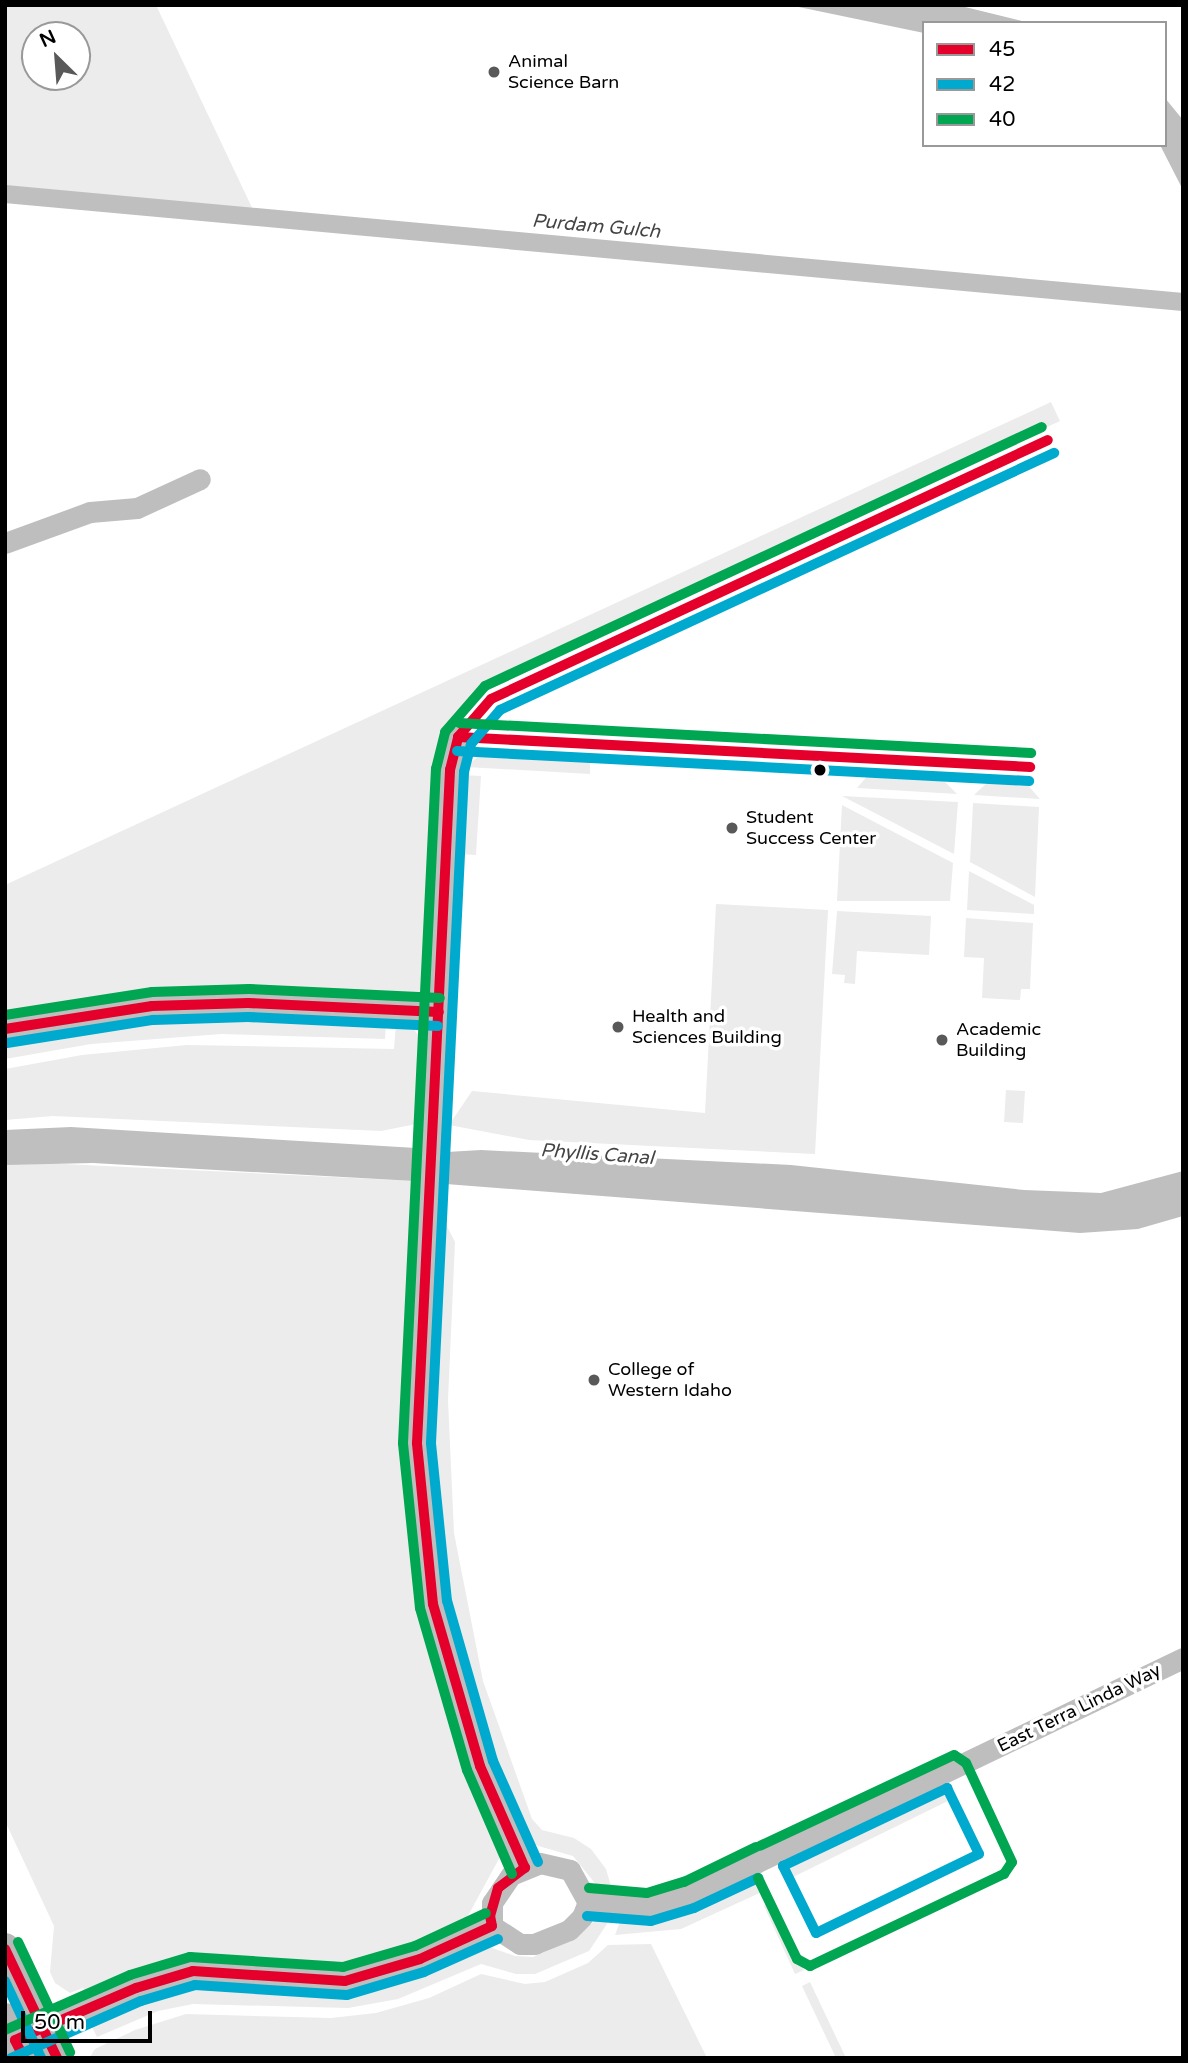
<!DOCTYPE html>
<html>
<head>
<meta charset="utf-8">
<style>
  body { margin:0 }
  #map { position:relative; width:1188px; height:2063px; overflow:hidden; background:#fff; font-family:"Varela Round",sans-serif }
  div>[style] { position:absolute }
  .green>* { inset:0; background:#ececec }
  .water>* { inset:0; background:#bfbfbf }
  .canal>* { height:18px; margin:-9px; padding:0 9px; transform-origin:9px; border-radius:9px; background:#bfbfbf }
  .street>* { height:21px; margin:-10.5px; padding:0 10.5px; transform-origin:10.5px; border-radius:10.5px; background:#bebebe }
  .secondary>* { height:30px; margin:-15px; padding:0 15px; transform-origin:15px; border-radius:15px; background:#b8b8b8 }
  .bus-1>* { height:10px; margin:-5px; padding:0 5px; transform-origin:5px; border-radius:5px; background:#e4002b }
  .bus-2>* { height:10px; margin:-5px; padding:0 5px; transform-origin:5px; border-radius:5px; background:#00a9ce }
  .bus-3>* { height:10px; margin:-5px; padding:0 5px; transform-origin:5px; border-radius:5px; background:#00a651 }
  .dots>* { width:19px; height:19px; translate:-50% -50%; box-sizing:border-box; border:4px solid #fff; border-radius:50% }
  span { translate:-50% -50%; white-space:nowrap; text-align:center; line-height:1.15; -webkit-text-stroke:7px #fff; paint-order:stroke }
  .poi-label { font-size:18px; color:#000 }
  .left { translate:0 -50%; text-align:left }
  .street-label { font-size:18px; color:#000 }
  .water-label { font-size:19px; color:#444; font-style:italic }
  .frame { position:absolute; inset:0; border:7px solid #000; pointer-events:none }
  .legend { position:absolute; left:922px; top:21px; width:245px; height:126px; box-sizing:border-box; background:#fff; border:2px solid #999; margin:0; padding:9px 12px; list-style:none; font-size:21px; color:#000 }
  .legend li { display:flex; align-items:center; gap:14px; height:35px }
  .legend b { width:35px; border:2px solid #999 }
  .north { position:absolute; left:21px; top:21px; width:70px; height:70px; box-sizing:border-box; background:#fff; border:2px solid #999; border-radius:50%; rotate:335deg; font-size:19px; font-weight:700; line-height:28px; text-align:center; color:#000 }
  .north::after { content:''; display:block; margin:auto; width:24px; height:32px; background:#595959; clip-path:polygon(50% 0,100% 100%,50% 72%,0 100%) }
  .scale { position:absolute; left:21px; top:2011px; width:131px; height:32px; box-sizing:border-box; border:4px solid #000; border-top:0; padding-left:9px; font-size:21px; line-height:24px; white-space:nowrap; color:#000; -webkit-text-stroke:5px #fff; paint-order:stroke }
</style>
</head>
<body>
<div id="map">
  <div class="green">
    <div style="clip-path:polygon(evenodd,5px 5px,156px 5px,255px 214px,5px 190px,5px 5px,35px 35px,77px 35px,77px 77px,35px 77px,35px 35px)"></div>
    <div style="clip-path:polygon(1051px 402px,1060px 421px,496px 683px,469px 700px,450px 724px,440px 751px,427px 985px,419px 994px,408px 999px,253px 991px,109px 1000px,5px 1017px,5px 885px)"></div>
    <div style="clip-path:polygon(483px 752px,590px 757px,590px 774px,466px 767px)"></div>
    <div style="clip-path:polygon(869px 774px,941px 778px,957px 794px,857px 788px)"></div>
    <div style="clip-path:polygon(463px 775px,481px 776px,476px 855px,459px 854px)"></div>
    <div style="clip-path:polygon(990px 780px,1025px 782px,1040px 799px,974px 795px)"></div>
    <div style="clip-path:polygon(842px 796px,958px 802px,954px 854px)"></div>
    <div style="clip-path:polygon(973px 803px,1039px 807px,1035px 897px,970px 862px)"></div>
    <div style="clip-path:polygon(842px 805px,953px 863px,950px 901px,837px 901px)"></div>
    <div style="clip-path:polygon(969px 871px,1034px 905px,1034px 914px,967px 910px)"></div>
    <div style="clip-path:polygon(716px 904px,828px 910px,815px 1154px,529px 1140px,449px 1125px,472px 1091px,705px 1113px)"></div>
    <div style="clip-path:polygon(837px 911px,931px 916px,929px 955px,857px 951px,855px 984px,844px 983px,845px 975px,832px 974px)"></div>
    <div style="clip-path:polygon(966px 918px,1033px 923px,1030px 989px,1021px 989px,1020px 1000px,982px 998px,984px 958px,964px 957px)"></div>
    <div style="clip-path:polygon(301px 1018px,386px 1023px,385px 1039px,221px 1034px,91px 1044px,5px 1059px,5px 1042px,76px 1029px,186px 1019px)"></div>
    <div style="clip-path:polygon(396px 1023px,413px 1028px,422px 1040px,421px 1123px,381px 1131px,53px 1116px,5px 1120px,5px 1069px,82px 1055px,187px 1045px,394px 1049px)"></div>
    <div style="clip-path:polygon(1006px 1090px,1025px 1091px,1023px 1123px,1004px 1122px)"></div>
    <div style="clip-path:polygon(22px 1162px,414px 1181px,404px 1400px,414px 1559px,446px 1708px,500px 1857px,464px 1923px,404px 1950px,348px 1964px,211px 1958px,166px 1963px,87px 1994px,83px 1988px,70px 1993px,55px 1983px,50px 1972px,54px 1926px,5px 1821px,5px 1165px)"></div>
    <div style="clip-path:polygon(437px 1206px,455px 1242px,448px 1400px,454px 1533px,483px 1681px,532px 1819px,542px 1830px,574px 1838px,591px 1849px,606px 1869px,613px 1893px,598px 1887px,573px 1856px,535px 1845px,516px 1826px,491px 1767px,457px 1654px,436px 1540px,430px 1470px)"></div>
    <div style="clip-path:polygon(938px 1788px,948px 1789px,954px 1798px,787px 1880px,783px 1869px,789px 1860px)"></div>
    <div style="clip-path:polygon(757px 1881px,766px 1890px,681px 1929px,615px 1935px,621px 1919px,674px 1913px,742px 1882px)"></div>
    <div style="clip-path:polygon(770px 1899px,804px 1970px,795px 1974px,764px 1906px)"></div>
    <div style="clip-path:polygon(611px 1918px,589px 1951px,535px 1974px,516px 1974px,481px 1964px,398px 1999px,348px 2008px,193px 2004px,158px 2011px,97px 2037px,89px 2021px,141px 1997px,192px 1985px,323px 1991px,375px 1985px,481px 1944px,515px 1956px,533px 1957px,572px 1940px,596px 1920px)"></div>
    <div style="clip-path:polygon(651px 1944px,707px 2058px,90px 2057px,95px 2049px,135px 2030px,186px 2014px,331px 2018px,376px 2013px,429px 1998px,481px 1974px,525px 1984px,545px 1982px,588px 1963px,608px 1945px)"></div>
    <div style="clip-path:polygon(810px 1982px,846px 2058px,836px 2058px,802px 1986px)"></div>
  </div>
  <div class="water">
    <div style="clip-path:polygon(789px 5px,957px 5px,1030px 23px,924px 23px,924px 33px)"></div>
    <div style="clip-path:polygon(1165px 98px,1183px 120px,1183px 190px,1160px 145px,1165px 145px)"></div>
    <div style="clip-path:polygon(71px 1127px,416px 1148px,414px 1181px,93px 1163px,5px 1165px,5px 1130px)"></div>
    <div style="clip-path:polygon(481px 1150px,791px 1165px,1024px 1190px,1101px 1193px,1183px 1171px,1183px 1216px,1138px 1229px,1080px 1233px,446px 1184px,447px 1152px)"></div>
  </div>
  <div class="canal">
    <div style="left:5px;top:194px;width:1183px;rotate:5.24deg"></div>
    <div style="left:393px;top:1163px;width:76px;rotate:3deg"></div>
  </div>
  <div class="street">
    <div style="left:5px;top:543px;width:90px;rotate:-20deg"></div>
    <div style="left:90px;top:512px;width:47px;rotate:-4.9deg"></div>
    <div style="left:137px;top:508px;width:69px;rotate:-24.7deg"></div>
    <div style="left:458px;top:737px;width:34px;rotate:104deg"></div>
    <div style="left:450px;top:770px;width:674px;rotate:92.81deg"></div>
    <div style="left:417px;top:1443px;width:162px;rotate:84.3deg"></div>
    <div style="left:433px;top:1604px;width:169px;rotate:73.8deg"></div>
    <div style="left:480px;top:1766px;width:111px;rotate:66.2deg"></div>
    <div style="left:5px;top:1029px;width:149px;rotate:-8.9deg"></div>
    <div style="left:152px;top:1006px;width:96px;rotate:-1.8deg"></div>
    <div style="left:248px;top:1003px;width:191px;rotate:2.7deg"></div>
    <div style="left:540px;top:1863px;width:31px;rotate:13deg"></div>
    <div style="left:570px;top:1870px;width:37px;rotate:61deg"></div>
    <div style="left:588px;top:1902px;width:16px;rotate:112deg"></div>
    <div style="left:582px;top:1917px;width:18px;rotate:135deg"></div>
    <div style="left:569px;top:1930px;width:37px;rotate:158deg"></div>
    <div style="left:535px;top:1944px;width:15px;rotate:180deg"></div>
    <div style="left:520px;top:1944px;width:33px;rotate:-147deg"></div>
    <div style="left:492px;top:1926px;width:23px;rotate:-90deg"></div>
    <div style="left:492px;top:1903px;width:34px;rotate:-56deg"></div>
    <div style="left:511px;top:1875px;width:31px;rotate:-22deg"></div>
    <div style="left:588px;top:1902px;width:60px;rotate:4.8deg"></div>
    <div style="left:648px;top:1907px;width:43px;rotate:-16.3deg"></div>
    <div style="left:689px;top:1895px;width:548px;rotate:-25.63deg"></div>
    <div style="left:43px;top:2027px;width:101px;rotate:-22.8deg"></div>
    <div style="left:136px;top:1988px;width:59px;rotate:-16.6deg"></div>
    <div style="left:193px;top:1971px;width:152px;rotate:3.8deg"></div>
    <div style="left:345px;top:1981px;width:78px;rotate:-16.3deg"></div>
    <div style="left:420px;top:1959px;width:79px;rotate:-24.6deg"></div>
  </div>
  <div class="secondary">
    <div style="left:5px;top:1948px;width:122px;rotate:64.7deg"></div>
    <div style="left:5px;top:2018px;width:44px;rotate:64.6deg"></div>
  </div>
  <div class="bus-1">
    <div style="left:458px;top:737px;width:573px;rotate:3deg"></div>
    <div style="left:5px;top:1029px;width:149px;rotate:-8.9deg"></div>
    <div style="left:152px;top:1006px;width:96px;rotate:-1.8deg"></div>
    <div style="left:248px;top:1003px;width:191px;rotate:2.7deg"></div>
    <div style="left:5px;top:1949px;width:121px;rotate:64.5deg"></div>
    <div style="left:24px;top:2058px;width:20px;rotate:-117deg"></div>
    <div style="left:15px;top:2040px;width:132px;rotate:-23.3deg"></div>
    <div style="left:136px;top:1988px;width:59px;rotate:-16.6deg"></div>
    <div style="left:193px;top:1971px;width:152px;rotate:3.8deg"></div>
    <div style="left:345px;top:1981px;width:78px;rotate:-16.3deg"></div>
    <div style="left:420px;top:1959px;width:79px;rotate:-24.6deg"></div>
    <div style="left:492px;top:1926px;width:10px;rotate:-101deg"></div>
    <div style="left:490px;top:1916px;width:29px;rotate:-74deg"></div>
    <div style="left:498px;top:1888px;width:34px;rotate:-37deg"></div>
    <div style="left:525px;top:1868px;width:111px;rotate:-113.8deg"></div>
    <div style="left:480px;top:1766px;width:169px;rotate:-106.2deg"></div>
    <div style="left:433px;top:1604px;width:162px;rotate:-95.7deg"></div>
    <div style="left:417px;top:1443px;width:674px;rotate:-87.19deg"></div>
    <div style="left:450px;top:770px;width:34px;rotate:-76deg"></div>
    <div style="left:458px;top:737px;width:50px;rotate:-49deg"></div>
    <div style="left:491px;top:699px;width:614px;rotate:-24.94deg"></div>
  </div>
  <div class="bus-2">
    <div style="left:457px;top:751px;width:573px;rotate:3deg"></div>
    <div style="left:7px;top:1043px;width:148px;rotate:-9deg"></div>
    <div style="left:153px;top:1020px;width:95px;rotate:-1.8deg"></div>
    <div style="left:248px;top:1017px;width:190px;rotate:2.7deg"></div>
    <div style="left:947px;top:1788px;width:73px;rotate:64.1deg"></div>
    <div style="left:979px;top:1854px;width:181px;rotate:154.1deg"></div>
    <div style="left:816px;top:1933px;width:75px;rotate:-116.2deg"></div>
    <div style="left:783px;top:1866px;width:182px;rotate:-25.4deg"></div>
    <div style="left:538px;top:1862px;width:111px;rotate:-114deg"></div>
    <div style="left:493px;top:1761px;width:166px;rotate:-106deg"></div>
    <div style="left:447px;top:1601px;width:159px;rotate:-95.8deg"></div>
    <div style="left:431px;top:1443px;width:672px;rotate:-87.18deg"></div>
    <div style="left:464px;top:772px;width:29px;rotate:-76deg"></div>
    <div style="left:471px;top:744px;width:45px;rotate:-49.5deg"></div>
    <div style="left:500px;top:710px;width:611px;rotate:-24.89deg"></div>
    <div style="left:587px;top:1916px;width:64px;rotate:4.5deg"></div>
    <div style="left:651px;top:1921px;width:45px;rotate:-16.8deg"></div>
    <div style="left:694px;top:1908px;width:71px;rotate:-25.1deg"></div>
    <div style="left:5px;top:1981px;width:85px;rotate:64.9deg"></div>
    <div style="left:11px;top:2058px;width:142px;rotate:-23.7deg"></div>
    <div style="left:141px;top:2001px;width:56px;rotate:-16.5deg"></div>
    <div style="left:195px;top:1985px;width:152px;rotate:3.8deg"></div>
    <div style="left:347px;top:1995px;width:80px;rotate:-16.6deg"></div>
    <div style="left:424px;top:1972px;width:81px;rotate:-24deg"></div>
  </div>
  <div class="bus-3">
    <div style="left:459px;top:723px;width:573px;rotate:3deg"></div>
    <div style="left:5px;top:1015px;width:149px;rotate:-8.9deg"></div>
    <div style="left:152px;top:992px;width:97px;rotate:-1.8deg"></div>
    <div style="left:249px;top:989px;width:191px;rotate:2.7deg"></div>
    <div style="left:512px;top:1874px;width:113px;rotate:-113.4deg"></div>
    <div style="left:467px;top:1770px;width:169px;rotate:-106.2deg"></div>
    <div style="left:420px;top:1608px;width:166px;rotate:-95.9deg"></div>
    <div style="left:403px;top:1443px;width:675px;rotate:-87.2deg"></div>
    <div style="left:436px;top:769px;width:38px;rotate:-76deg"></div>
    <div style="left:445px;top:732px;width:61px;rotate:-49deg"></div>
    <div style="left:485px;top:686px;width:614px;rotate:-24.94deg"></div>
    <div style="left:758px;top:1878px;width:90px;rotate:64.3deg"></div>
    <div style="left:797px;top:1959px;width:15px;rotate:28deg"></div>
    <div style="left:810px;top:1966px;width:215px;rotate:-25.4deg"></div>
    <div style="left:1004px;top:1874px;width:14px;rotate:-56deg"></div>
    <div style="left:1012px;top:1862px;width:109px;rotate:-114.9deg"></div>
    <div style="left:966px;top:1763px;width:14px;rotate:-146deg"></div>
    <div style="left:954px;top:1755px;width:214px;rotate:154.9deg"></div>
    <div style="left:589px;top:1888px;width:58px;rotate:4.9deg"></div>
    <div style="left:647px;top:1893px;width:39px;rotate:-17deg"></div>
    <div style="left:684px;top:1882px;width:80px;rotate:-25.9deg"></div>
    <div style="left:18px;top:1942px;width:122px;rotate:64.7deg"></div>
    <div style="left:5px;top:2030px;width:137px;rotate:-23.7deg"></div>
    <div style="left:130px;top:1975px;width:63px;rotate:-16.7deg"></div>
    <div style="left:190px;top:1957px;width:153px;rotate:3.7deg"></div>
    <div style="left:343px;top:1967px;width:75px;rotate:-16.3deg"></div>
    <div style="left:415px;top:1946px;width:78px;rotate:-24.9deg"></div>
  </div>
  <div class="dots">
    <div style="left:494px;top:72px;background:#595959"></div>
    <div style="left:820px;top:770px;background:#000"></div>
    <div style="left:732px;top:828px;background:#595959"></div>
    <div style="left:618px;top:1027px;background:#595959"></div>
    <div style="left:942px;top:1040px;background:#595959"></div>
    <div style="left:594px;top:1380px;background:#595959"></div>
  </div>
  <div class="poi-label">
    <span class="left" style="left:508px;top:72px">Animal<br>Science Barn</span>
    <span class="left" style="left:746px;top:828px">Student<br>Success Center</span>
    <span class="left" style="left:632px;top:1027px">Health and<br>Sciences Building</span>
    <span class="left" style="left:956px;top:1040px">Academic<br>Building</span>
    <span class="left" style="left:608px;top:1380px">College of<br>Western Idaho</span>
  </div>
  <div class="street-label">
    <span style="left:1079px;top:1708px;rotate:-26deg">East Terra Linda Way</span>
  </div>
  <div class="water-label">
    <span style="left:596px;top:227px;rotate:5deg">Purdam Gulch</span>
    <span style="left:597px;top:1155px;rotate:4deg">Phyllis Canal</span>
  </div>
  <div class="frame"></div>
  <ul class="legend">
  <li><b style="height:9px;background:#e4002b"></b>45</li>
  <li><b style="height:9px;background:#00a9ce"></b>42</li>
  <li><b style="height:9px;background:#00a651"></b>40</li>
  </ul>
  <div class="north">N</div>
  <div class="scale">50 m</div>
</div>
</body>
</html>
